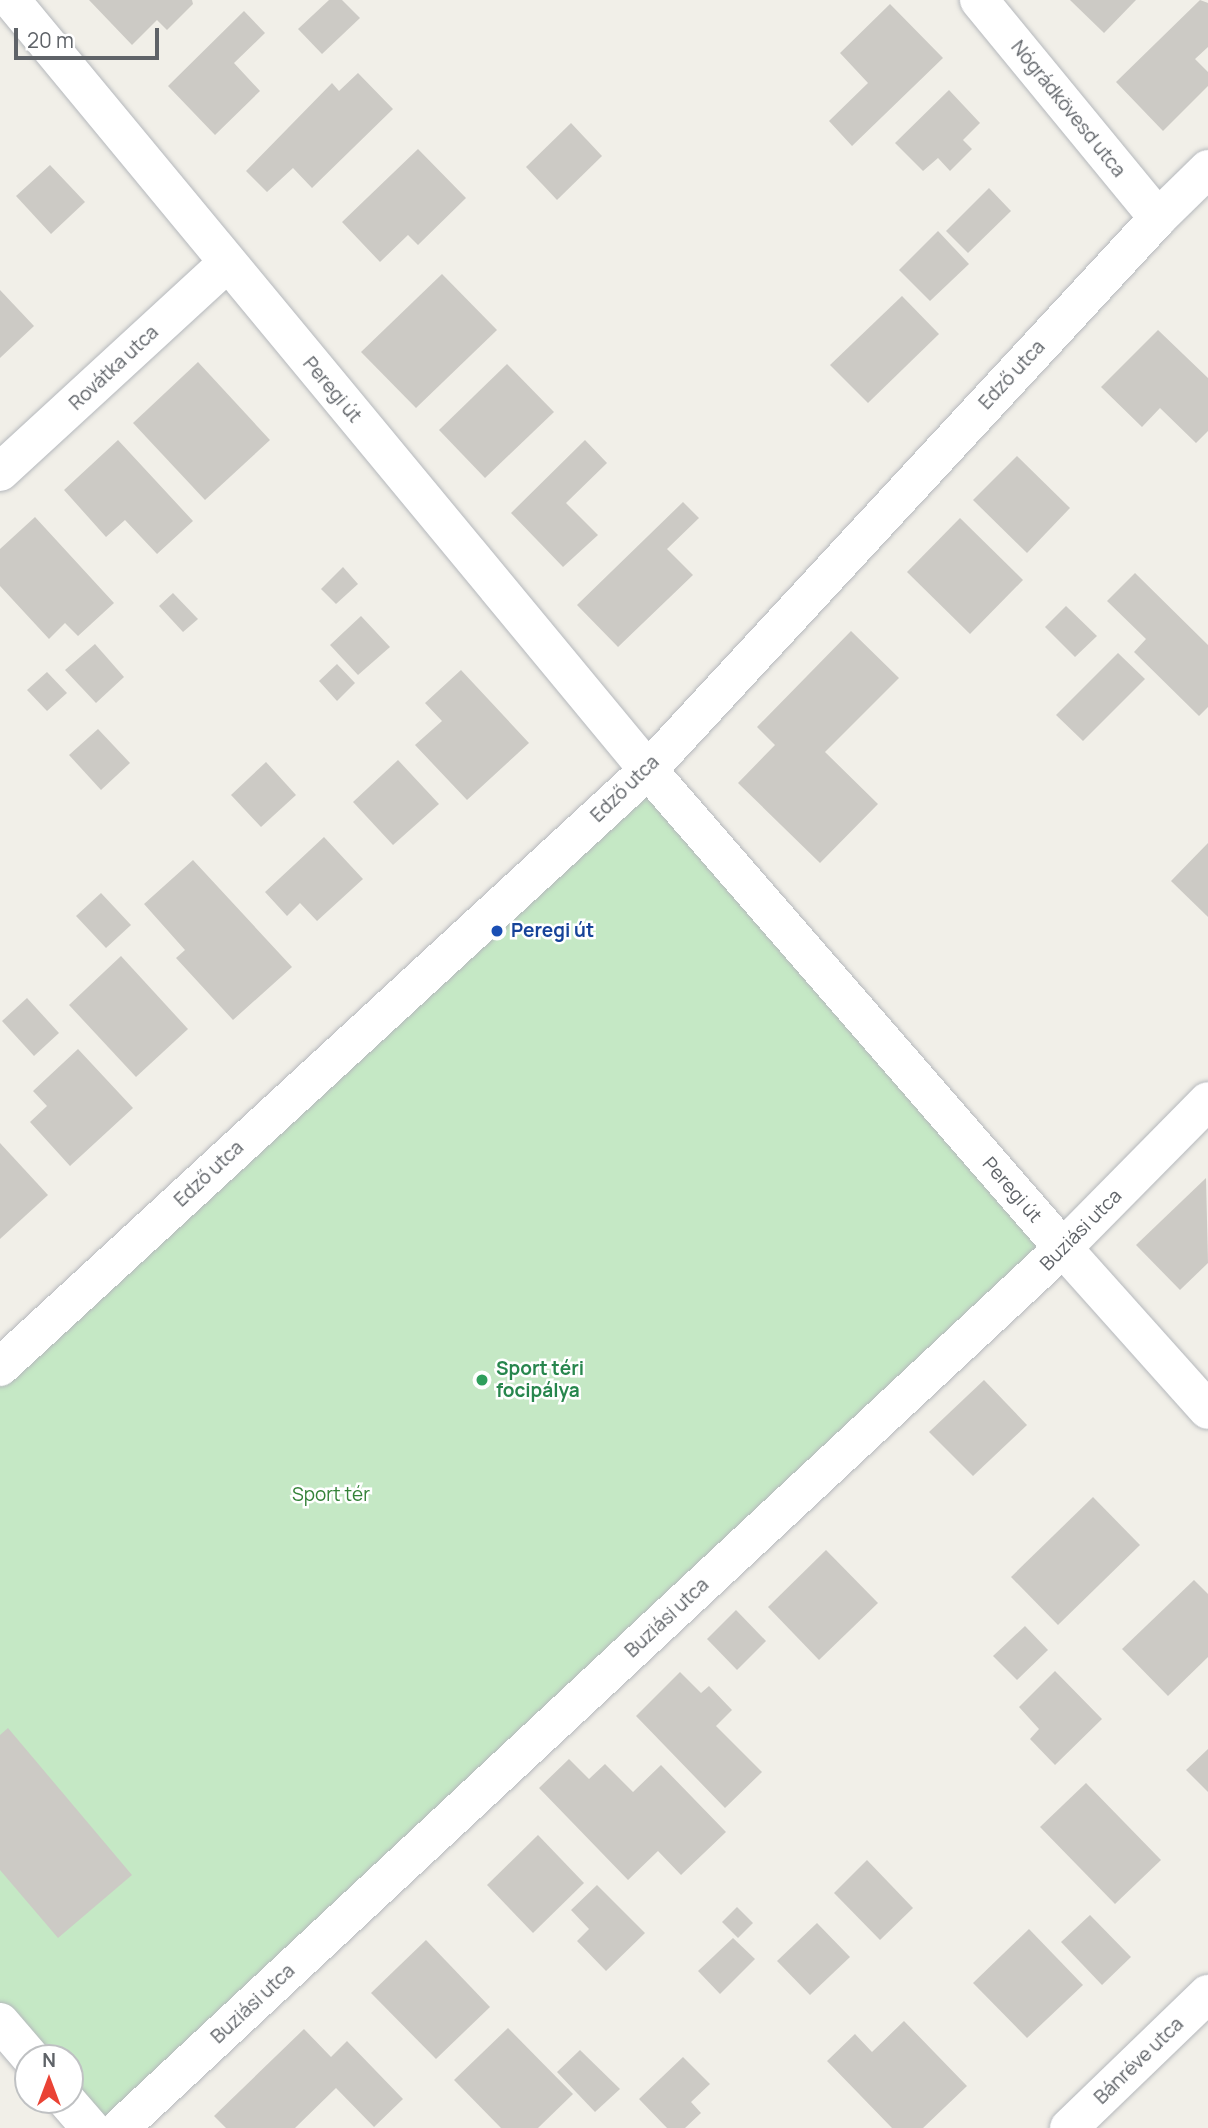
<!DOCTYPE html>
<html>
<head>
<meta charset="utf-8">
<style>
  body { margin:0 }
  #map { position:relative; width:1208px; height:2128px; overflow:hidden; background:#f1efe8; font-family:Manrope,sans-serif }
  div>[style] { position:absolute }
  .green>* { inset:0; background:#c5e8c5 }
  .building>* { inset:0; background:#cccac5 }
  .roads { filter:drop-shadow(0 0 2px #b5b8bc) drop-shadow(0 0 2px #b5b8bc) }
  .minor>* { height:38px; margin:-19px; padding:0 19px; transform-origin:19px; border-radius:19px; background:#fff }
  .dots>* { width:19px; height:19px; translate:-50% -50%; box-sizing:border-box; border:4px solid #fff; border-radius:50% }
  span { translate:-50% -50%; white-space:nowrap; text-align:center; line-height:1.15; -webkit-text-stroke:5px #fff; paint-order:stroke }
  .street-label { font-size:19px; color:#5f6368 }
  .transit-label { font-size:19px; color:#164399; font-weight:700 }
  .left { translate:0 -50%; text-align:left }
  .leisure-label { font-size:19px; color:#27864d; font-weight:700 }
  .park-label { font-size:19px; color:#348238 }
  .north { position:absolute; left:14px; top:2044px; width:70px; height:70px; box-sizing:border-box; background:#fff; border:2px solid #bfc1c3; border-radius:50%; rotate:0deg; font-size:19px; font-weight:700; line-height:28px; text-align:center; color:#5f6368 }
  .north::after { content:''; display:block; margin:auto; width:24px; height:32px; background:#ea4335; clip-path:polygon(50% 0,100% 100%,50% 72%,0 100%) }
  .scale { position:absolute; left:14px; top:28px; width:145px; height:32px; box-sizing:border-box; border:4px solid #5f6368; border-top:0; padding-left:9px; font-size:21px; line-height:24px; white-space:nowrap; color:#5f6368; -webkit-text-stroke:5px #fff; paint-order:stroke }
</style>
</head>
<body>
<div id="map">
  <div class="green">
    <div style="clip-path:polygon(648px 770px,1063px 1248px,120px 2128px,70px 2100px,70px 2058px,31px 2058px,0 2022px,0 1367px)"></div>
  </div>
  <div class="building">
    <div style="clip-path:polygon(89px 0,192px 0,193px 4px,167px 30px,157px 20px,132px 45px)"></div>
    <div style="clip-path:polygon(329px 0,342px 0,360px 18px,322px 54px,298px 29px)"></div>
    <div style="clip-path:polygon(1070px 0,1136px 0,1104px 33px)"></div>
    <div style="clip-path:polygon(1200px 0,1208px 3px,1208px 47px,1195px 59px,1208px 72px,1208px 86px,1163px 131px,1116px 82px)"></div>
    <div style="clip-path:polygon(890px 4px,943px 58px,852px 146px,829px 121px,868px 83px,840px 53px)"></div>
    <div style="clip-path:polygon(244px 11px,265px 33px,234px 63px,260px 91px,215px 135px,168px 86px)"></div>
    <div style="clip-path:polygon(358px 73px,393px 109px,312px 188px,293px 168px,267px 192px,246px 171px,332px 83px,339px 91px)"></div>
    <div style="clip-path:polygon(949px 90px,980px 123px,963px 140px,972px 149px,950px 171px,938px 158px,923px 171px,895px 143px)"></div>
    <div style="clip-path:polygon(571px 123px,602px 156px,557px 200px,526px 167px)"></div>
    <div style="clip-path:polygon(418px 149px,466px 198px,418px 245px,408px 235px,380px 262px,342px 222px)"></div>
    <div style="clip-path:polygon(50px 165px,85px 202px,51px 234px,16px 196px)"></div>
    <div style="clip-path:polygon(989px 188px,1011px 211px,968px 253px,946px 231px)"></div>
    <div style="clip-path:polygon(938px 231px,969px 264px,930px 301px,899px 270px)"></div>
    <div style="clip-path:polygon(442px 274px,497px 330px,416px 408px,361px 352px)"></div>
    <div style="clip-path:polygon(0 290px,34px 326px,0 358px)"></div>
    <div style="clip-path:polygon(902px 296px,939px 334px,868px 403px,830px 365px)"></div>
    <div style="clip-path:polygon(1158px 330px,1208px 378px,1208px 431px,1196px 443px,1160px 408px,1142px 427px,1101px 387px)"></div>
    <div style="clip-path:polygon(198px 362px,270px 440px,205px 500px,133px 423px)"></div>
    <div style="clip-path:polygon(507px 364px,554px 412px,485px 478px,439px 430px)"></div>
    <div style="clip-path:polygon(118px 440px,193px 521px,157px 554px,125px 520px,106px 537px,64px 490px)"></div>
    <div style="clip-path:polygon(585px 440px,607px 463px,566px 503px,598px 535px,563px 567px,511px 513px)"></div>
    <div style="clip-path:polygon(1017px 456px,1070px 508px,1027px 553px,973px 500px)"></div>
    <div style="clip-path:polygon(683px 502px,699px 518px,667px 549px,693px 575px,618px 647px,577px 605px)"></div>
    <div style="clip-path:polygon(35px 517px,114px 603px,78px 636px,65px 623px,49px 639px,0 586px,0 549px)"></div>
    <div style="clip-path:polygon(960px 518px,1023px 580px,970px 634px,907px 572px)"></div>
    <div style="clip-path:polygon(343px 567px,358px 584px,336px 604px,321px 589px)"></div>
    <div style="clip-path:polygon(1135px 573px,1208px 645px,1208px 707px,1199px 716px,1134px 652px,1146px 639px,1107px 601px)"></div>
    <div style="clip-path:polygon(173px 593px,198px 619px,183px 632px,159px 606px)"></div>
    <div style="clip-path:polygon(1066px 606px,1097px 636px,1075px 657px,1045px 627px)"></div>
    <div style="clip-path:polygon(361px 616px,390px 647px,358px 675px,330px 645px)"></div>
    <div style="clip-path:polygon(851px 631px,899px 678px,825px 752px,878px 804px,820px 863px,738px 783px,775px 745px,757px 727px)"></div>
    <div style="clip-path:polygon(95px 644px,124px 677px,96px 703px,65px 670px)"></div>
    <div style="clip-path:polygon(1118px 653px,1145px 679px,1083px 741px,1056px 715px)"></div>
    <div style="clip-path:polygon(337px 664px,355px 683px,337px 701px,319px 681px)"></div>
    <div style="clip-path:polygon(461px 670px,529px 743px,467px 800px,415px 745px,442px 721px,425px 703px)"></div>
    <div style="clip-path:polygon(47px 672px,67px 693px,47px 711px,27px 690px)"></div>
    <div style="clip-path:polygon(98px 729px,130px 763px,101px 790px,69px 755px)"></div>
    <div style="clip-path:polygon(398px 760px,439px 804px,393px 845px,353px 802px)"></div>
    <div style="clip-path:polygon(266px 762px,296px 795px,261px 827px,231px 795px)"></div>
    <div style="clip-path:polygon(324px 837px,363px 879px,317px 921px,300px 903px,287px 916px,265px 892px)"></div>
    <div style="clip-path:polygon(1208px 843px,1208px 917px,1171px 881px)"></div>
    <div style="clip-path:polygon(193px 860px,292px 967px,233px 1020px,176px 958px,185px 950px,144px 904px)"></div>
    <div style="clip-path:polygon(101px 893px,131px 925px,106px 948px,76px 916px)"></div>
    <div style="clip-path:polygon(121px 956px,188px 1029px,136px 1077px,69px 1005px)"></div>
    <div style="clip-path:polygon(27px 998px,59px 1033px,34px 1056px,2px 1021px)"></div>
    <div style="clip-path:polygon(78px 1049px,133px 1108px,70px 1166px,30px 1122px,47px 1106px,33px 1091px)"></div>
    <div style="clip-path:polygon(0 1143px,48px 1195px,0 1239px)"></div>
    <div style="clip-path:polygon(1206px 1178px,1208px 1263px,1180px 1290px,1136px 1245px)"></div>
    <div style="clip-path:polygon(984px 1380px,1027px 1425px,973px 1476px,929px 1432px)"></div>
    <div style="clip-path:polygon(1093px 1497px,1140px 1545px,1058px 1625px,1011px 1577px)"></div>
    <div style="clip-path:polygon(826px 1550px,878px 1603px,819px 1660px,768px 1607px)"></div>
    <div style="clip-path:polygon(1194px 1580px,1208px 1594px,1208px 1657px,1168px 1696px,1122px 1649px)"></div>
    <div style="clip-path:polygon(736px 1610px,766px 1641px,737px 1670px,707px 1639px)"></div>
    <div style="clip-path:polygon(1025px 1626px,1048px 1650px,1017px 1680px,993px 1656px)"></div>
    <div style="clip-path:polygon(1055px 1671px,1102px 1719px,1055px 1765px,1030px 1739px,1039px 1729px,1019px 1707px)"></div>
    <div style="clip-path:polygon(680px 1672px,701px 1693px,709px 1686px,732px 1710px,716px 1726px,762px 1772px,725px 1808px,636px 1716px)"></div>
    <div style="clip-path:polygon(8px 1728px,132px 1875px,58px 1938px,0 1870px,0 1735px)"></div>
    <div style="clip-path:polygon(1208px 1749px,1208px 1792px,1186px 1770px)"></div>
    <div style="clip-path:polygon(569px 1759px,589px 1779px,605px 1764px,633px 1792px,661px 1765px,726px 1832px,681px 1875px,658px 1851px,628px 1880px,539px 1788px)"></div>
    <div style="clip-path:polygon(1086px 1783px,1161px 1860px,1115px 1904px,1040px 1827px)"></div>
    <div style="clip-path:polygon(538px 1835px,584px 1883px,533px 1933px,487px 1885px)"></div>
    <div style="clip-path:polygon(867px 1860px,913px 1908px,880px 1940px,834px 1893px)"></div>
    <div style="clip-path:polygon(597px 1885px,645px 1933px,606px 1971px,577px 1941px,589px 1929px,571px 1910px)"></div>
    <div style="clip-path:polygon(737px 1907px,753px 1923px,738px 1938px,722px 1922px)"></div>
    <div style="clip-path:polygon(1090px 1915px,1131px 1957px,1102px 1985px,1061px 1942px)"></div>
    <div style="clip-path:polygon(817px 1923px,850px 1957px,810px 1995px,777px 1961px)"></div>
    <div style="clip-path:polygon(1029px 1929px,1083px 1985px,1027px 2038px,973px 1983px)"></div>
    <div style="clip-path:polygon(733px 1938px,755px 1959px,720px 1994px,698px 1971px)"></div>
    <div style="clip-path:polygon(426px 1940px,490px 2007px,436px 2059px,371px 1993px)"></div>
    <div style="clip-path:polygon(904px 2021px,967px 2086px,923px 2128px,892px 2128px,827px 2061px,855px 2034px,872px 2052px)"></div>
    <div style="clip-path:polygon(508px 2028px,573px 2094px,538px 2128px,501px 2128px,454px 2080px)"></div>
    <div style="clip-path:polygon(304px 2029px,331px 2057px,347px 2041px,403px 2099px,374px 2127px,336px 2088px,295px 2128px,226px 2128px,214px 2116px)"></div>
    <div style="clip-path:polygon(580px 2050px,620px 2089px,595px 2112px,557px 2072px)"></div>
    <div style="clip-path:polygon(683px 2057px,710px 2084px,691px 2102px,701px 2113px,685px 2128px,667px 2128px,639px 2099px)"></div>
  </div>
  <div class="roads">
    <div class="minor">
      <div style="left:11px;top:0;width:999px;rotate:50.4deg"></div>
      <div style="left:648px;top:770px;width:633px;rotate:49.04deg"></div>
      <div style="left:1063px;top:1248px;width:217px;rotate:48.2deg"></div>
      <div style="left:979px;top:0;width:282px;rotate:50.6deg"></div>
      <div style="left:0;top:472px;width:309px;rotate:-42.6deg"></div>
      <div style="left:0;top:1367px;width:881px;rotate:-42.65deg"></div>
      <div style="left:648px;top:770px;width:752px;rotate:-47.26deg"></div>
      <div style="left:1158px;top:218px;width:70px;rotate:-44.4deg"></div>
      <div style="left:0;top:2022px;width:48px;rotate:49.3deg"></div>
      <div style="left:66px;top:2100px;width:37px;rotate:49deg"></div>
      <div style="left:120px;top:2128px;width:1290px;rotate:-43.02deg"></div>
      <div style="left:1063px;top:1248px;width:206px;rotate:-45.4deg"></div>
      <div style="left:1069px;top:2128px;width:193px;rotate:-44deg"></div>
    </div>
  </div>
  <div class="dots">
    <div style="left:497px;top:931px;background:#1a4fb4"></div>
    <div style="left:482px;top:1380px;background:#2e9e5b"></div>
  </div>
  <div class="street-label">
    <span style="left:1068px;top:109px;rotate:51deg">Nógrádkövesd utca</span>
    <span style="left:114px;top:368px;rotate:-43deg">Rovátka utca</span>
    <span style="left:1012px;top:375px;rotate:-47deg">Edző utca</span>
    <span style="left:332px;top:390px;rotate:50deg">Peregi út</span>
    <span style="left:625px;top:789px;rotate:-44deg">Edző utca</span>
    <span style="left:209px;top:1174px;rotate:-43deg">Edző utca</span>
    <span style="left:1012px;top:1190px;rotate:49deg">Peregi út</span>
    <span style="left:1081px;top:1230px;rotate:-45deg">Buziási utca</span>
    <span style="left:667px;top:1618px;rotate:-43deg">Buziási utca</span>
    <span style="left:253px;top:2004px;rotate:-43deg">Buziási utca</span>
    <span style="left:1139px;top:2061px;rotate:-44deg">Bánréve utca</span>
  </div>
  <div class="transit-label">
    <span class="left" style="left:511px;top:931px">Peregi út</span>
  </div>
  <div class="leisure-label">
    <span class="left" style="left:496px;top:1380px">Sport téri<br>focipálya</span>
  </div>
  <div class="park-label">
    <span style="left:331px;top:1495px">Sport tér</span>
  </div>
  <div class="north">N</div>
  <div class="scale">20 m</div>
</div>
</body>
</html>
